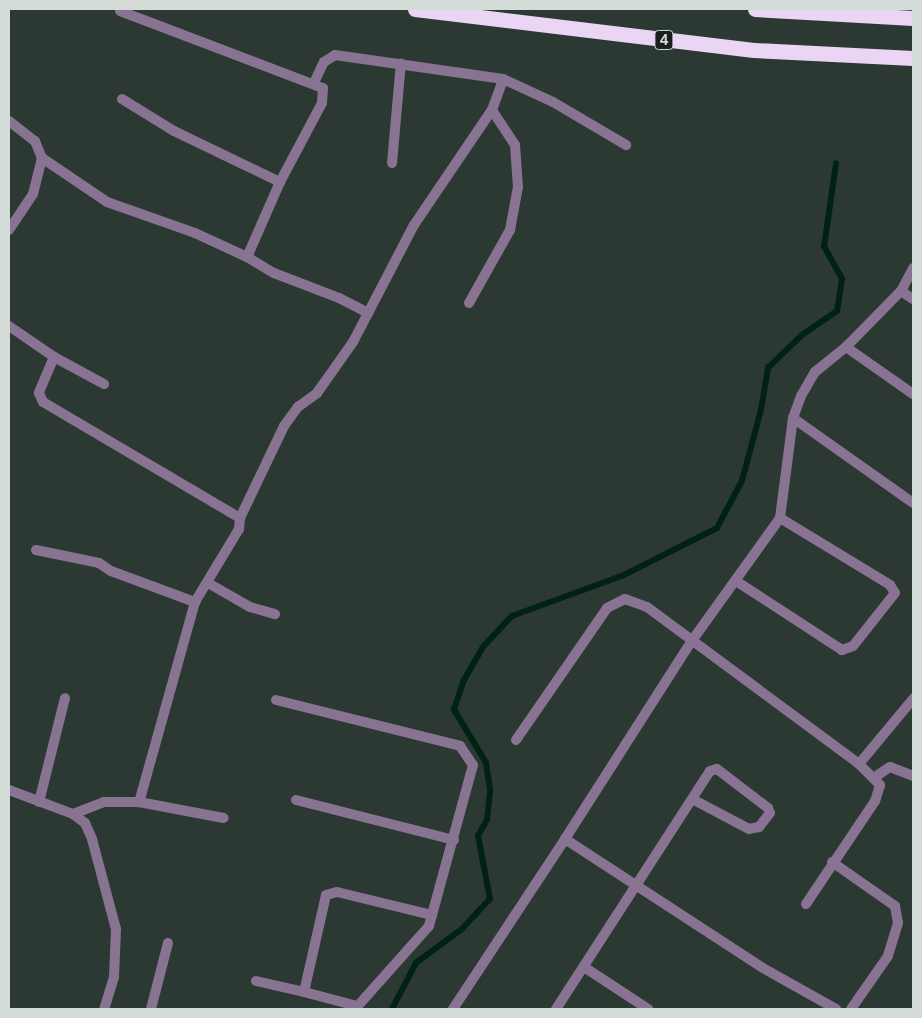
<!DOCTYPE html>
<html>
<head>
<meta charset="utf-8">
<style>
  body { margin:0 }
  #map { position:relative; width:922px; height:1018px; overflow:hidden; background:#2c3933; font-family:"Public Sans",sans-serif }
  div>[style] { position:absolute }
  .stream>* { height:5.5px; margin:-2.75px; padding:0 2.75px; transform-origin:2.75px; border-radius:2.75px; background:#002215 }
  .street>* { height:10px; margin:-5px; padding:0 5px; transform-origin:5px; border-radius:5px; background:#897393 }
  .highway>* { height:15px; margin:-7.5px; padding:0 7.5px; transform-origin:7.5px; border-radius:7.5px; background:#ebd5f5 }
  span { translate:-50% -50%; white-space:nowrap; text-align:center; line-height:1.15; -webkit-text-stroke:5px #191f1c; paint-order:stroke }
  .shield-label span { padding:1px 4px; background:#191f1c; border:1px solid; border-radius:4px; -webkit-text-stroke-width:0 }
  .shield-label { font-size:14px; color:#d4dcd8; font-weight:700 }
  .frame { position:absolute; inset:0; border:10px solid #d4dcd8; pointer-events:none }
</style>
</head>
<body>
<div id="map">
  <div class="stream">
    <div style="left:392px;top:1009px;width:52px;rotate:-62.4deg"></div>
    <div style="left:416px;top:963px;width:57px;rotate:-36.5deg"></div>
    <div style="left:462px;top:929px;width:41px;rotate:-47deg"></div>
    <div style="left:490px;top:899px;width:64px;rotate:-100.8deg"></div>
    <div style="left:478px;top:836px;width:18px;rotate:-61deg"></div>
    <div style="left:487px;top:820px;width:31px;rotate:-84deg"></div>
    <div style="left:490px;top:789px;width:26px;rotate:-99deg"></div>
    <div style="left:486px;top:763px;width:62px;rotate:-121.1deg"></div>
    <div style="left:454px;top:710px;width:32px;rotate:-72deg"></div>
    <div style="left:464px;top:680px;width:38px;rotate:-60deg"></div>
    <div style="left:483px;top:647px;width:42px;rotate:-46.9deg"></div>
    <div style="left:512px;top:616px;width:117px;rotate:-20deg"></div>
    <div style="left:622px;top:576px;width:106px;rotate:-26.8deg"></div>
    <div style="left:717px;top:528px;width:53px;rotate:-62deg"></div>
    <div style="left:742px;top:481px;width:73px;rotate:-75deg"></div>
    <div style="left:761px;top:410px;width:43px;rotate:-80.5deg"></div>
    <div style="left:768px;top:368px;width:47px;rotate:-44.1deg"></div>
    <div style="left:802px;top:335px;width:42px;rotate:-34.4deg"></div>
    <div style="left:837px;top:311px;width:32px;rotate:-81deg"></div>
    <div style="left:842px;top:279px;width:37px;rotate:-119deg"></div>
    <div style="left:824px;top:247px;width:84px;rotate:-81.8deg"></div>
  </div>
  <div class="street">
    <div style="left:120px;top:11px;width:217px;rotate:20.8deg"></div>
    <div style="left:323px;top:88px;width:15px;rotate:94deg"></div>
    <div style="left:322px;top:103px;width:89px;rotate:118deg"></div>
    <div style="left:314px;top:83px;width:23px;rotate:-65deg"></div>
    <div style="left:324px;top:62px;width:13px;rotate:-32deg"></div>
    <div style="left:335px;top:55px;width:170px;rotate:8.1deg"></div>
    <div style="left:503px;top:79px;width:55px;rotate:24.7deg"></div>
    <div style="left:553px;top:102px;width:85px;rotate:30.5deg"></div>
    <div style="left:122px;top:99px;width:61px;rotate:31.6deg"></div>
    <div style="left:174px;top:131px;width:118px;rotate:25.7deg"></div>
    <div style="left:280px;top:182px;width:82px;rotate:113.7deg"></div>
    <div style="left:9px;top:121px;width:33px;rotate:38deg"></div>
    <div style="left:35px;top:141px;width:18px;rotate:68deg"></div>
    <div style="left:42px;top:158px;width:37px;rotate:104deg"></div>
    <div style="left:33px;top:194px;width:43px;rotate:123.7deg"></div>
    <div style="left:42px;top:158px;width:78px;rotate:34.1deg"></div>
    <div style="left:107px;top:202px;width:93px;rotate:19.4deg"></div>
    <div style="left:195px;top:233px;width:57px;rotate:24.8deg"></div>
    <div style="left:247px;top:257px;width:31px;rotate:31deg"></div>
    <div style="left:274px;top:273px;width:70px;rotate:21deg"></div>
    <div style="left:339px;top:298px;width:33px;rotate:27deg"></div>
    <div style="left:392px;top:163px;width:100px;rotate:-84.9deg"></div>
    <div style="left:901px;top:291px;width:14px;rotate:34deg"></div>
    <div style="left:469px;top:303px;width:84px;rotate:-60.7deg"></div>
    <div style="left:510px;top:230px;width:44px;rotate:-79.5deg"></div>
    <div style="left:518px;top:187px;width:42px;rotate:-94.1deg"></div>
    <div style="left:515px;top:145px;width:42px;rotate:-123.3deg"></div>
    <div style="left:9px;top:326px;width:55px;rotate:34.6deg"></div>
    <div style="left:54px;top:357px;width:39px;rotate:113deg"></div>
    <div style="left:39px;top:393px;width:10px;rotate:66deg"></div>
    <div style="left:43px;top:402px;width:229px;rotate:30.5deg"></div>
    <div style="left:240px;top:518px;width:11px;rotate:95deg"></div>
    <div style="left:239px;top:529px;width:85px;rotate:121.1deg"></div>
    <div style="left:195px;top:602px;width:208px;rotate:105.6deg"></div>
    <div style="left:846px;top:347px;width:82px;rotate:35deg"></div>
    <div style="left:54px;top:357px;width:57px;rotate:28.4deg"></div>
    <div style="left:793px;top:418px;width:147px;rotate:35.3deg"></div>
    <div style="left:240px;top:518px;width:102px;rotate:-64.4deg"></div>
    <div style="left:284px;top:426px;width:24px;rotate:-54deg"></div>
    <div style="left:298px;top:407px;width:24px;rotate:-36deg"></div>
    <div style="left:317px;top:393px;width:62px;rotate:-54.8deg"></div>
    <div style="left:353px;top:342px;width:132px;rotate:-62.5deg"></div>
    <div style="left:414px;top:225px;width:139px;rotate:-55.9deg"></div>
    <div style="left:492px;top:110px;width:33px;rotate:-70deg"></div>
    <div style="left:780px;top:518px;width:101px;rotate:-82.6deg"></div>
    <div style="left:793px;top:418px;width:23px;rotate:-70deg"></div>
    <div style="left:801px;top:396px;width:28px;rotate:-60deg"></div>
    <div style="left:815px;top:372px;width:40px;rotate:-39deg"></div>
    <div style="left:846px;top:347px;width:78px;rotate:-45.5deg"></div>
    <div style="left:901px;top:291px;width:26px;rotate:-62deg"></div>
    <div style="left:36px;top:550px;width:64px;rotate:11.7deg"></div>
    <div style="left:99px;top:563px;width:14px;rotate:34deg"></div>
    <div style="left:111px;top:571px;width:90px;rotate:20.3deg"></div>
    <div style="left:208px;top:583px;width:48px;rotate:29.7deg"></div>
    <div style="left:250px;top:607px;width:26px;rotate:16deg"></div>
    <div style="left:276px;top:700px;width:190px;rotate:14deg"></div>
    <div style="left:460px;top:746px;width:23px;rotate:56deg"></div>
    <div style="left:473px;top:765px;width:167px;rotate:105.3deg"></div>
    <div style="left:429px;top:926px;width:111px;rotate:131.7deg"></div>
    <div style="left:516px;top:740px;width:160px;rotate:-55.4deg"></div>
    <div style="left:607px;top:608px;width:20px;rotate:-27deg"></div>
    <div style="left:625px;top:599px;width:23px;rotate:20deg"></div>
    <div style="left:647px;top:607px;width:264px;rotate:36.5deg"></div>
    <div style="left:859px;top:764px;width:30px;rotate:45deg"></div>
    <div style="left:880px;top:785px;width:17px;rotate:107deg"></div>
    <div style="left:875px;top:801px;width:124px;rotate:123.8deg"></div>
    <div style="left:859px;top:764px;width:85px;rotate:-50.3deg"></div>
    <div style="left:875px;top:777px;width:18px;rotate:-34deg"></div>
    <div style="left:890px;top:767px;width:25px;rotate:21deg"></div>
    <div style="left:9px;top:790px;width:68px;rotate:20.6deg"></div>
    <div style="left:73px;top:814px;width:15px;rotate:37deg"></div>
    <div style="left:85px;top:823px;width:17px;rotate:66deg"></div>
    <div style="left:92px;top:839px;width:93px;rotate:75.1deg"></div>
    <div style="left:116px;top:929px;width:48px;rotate:92.4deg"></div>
    <div style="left:114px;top:977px;width:34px;rotate:107deg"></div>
    <div style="left:296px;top:800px;width:163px;rotate:14.2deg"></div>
    <div style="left:39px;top:802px;width:107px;rotate:-76deg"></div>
    <div style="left:73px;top:814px;width:33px;rotate:-21deg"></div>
    <div style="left:104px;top:802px;width:35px"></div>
    <div style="left:139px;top:802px;width:86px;rotate:10.7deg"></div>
    <div style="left:565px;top:839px;width:234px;rotate:-57.4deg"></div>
    <div style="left:691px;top:642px;width:153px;rotate:-54.3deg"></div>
    <div style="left:780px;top:518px;width:129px;rotate:31.3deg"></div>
    <div style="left:890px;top:585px;width:9px;rotate:58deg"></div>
    <div style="left:895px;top:593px;width:68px;rotate:128.4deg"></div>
    <div style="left:853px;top:646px;width:12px;rotate:160deg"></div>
    <div style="left:842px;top:650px;width:126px;rotate:-146.9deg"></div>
    <div style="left:832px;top:862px;width:77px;rotate:34.9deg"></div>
    <div style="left:895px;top:906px;width:17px;rotate:80deg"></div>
    <div style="left:898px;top:923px;width:34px;rotate:107deg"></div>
    <div style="left:888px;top:956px;width:65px;rotate:124.9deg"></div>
    <div style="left:584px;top:967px;width:77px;rotate:33.3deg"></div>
    <div style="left:256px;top:981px;width:49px;rotate:12.9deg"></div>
    <div style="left:357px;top:1006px;width:55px;rotate:-165.2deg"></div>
    <div style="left:304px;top:992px;width:99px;rotate:-77.2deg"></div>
    <div style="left:326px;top:895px;width:11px;rotate:-15deg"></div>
    <div style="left:337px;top:892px;width:98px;rotate:13.6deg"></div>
    <div style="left:151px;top:1009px;width:68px;rotate:-75.6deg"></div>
    <div style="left:453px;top:1009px;width:204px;rotate:-56.6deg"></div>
    <div style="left:565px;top:839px;width:236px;rotate:33.1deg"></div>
    <div style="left:763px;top:968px;width:84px;rotate:29.3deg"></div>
    <div style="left:556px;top:1009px;width:283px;rotate:-57.1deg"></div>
    <div style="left:710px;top:771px;width:7px;rotate:-16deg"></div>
    <div style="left:717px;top:769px;width:64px;rotate:37.4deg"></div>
    <div style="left:768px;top:808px;width:5px;rotate:68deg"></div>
    <div style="left:770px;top:813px;width:18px;rotate:128deg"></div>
    <div style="left:759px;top:827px;width:10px;rotate:169deg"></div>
    <div style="left:749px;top:829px;width:64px;rotate:-152.2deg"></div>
  </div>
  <div class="highway">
    <div style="left:415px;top:9px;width:341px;rotate:6.9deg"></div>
    <div style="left:754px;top:50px;width:159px;rotate:2.9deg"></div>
    <div style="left:755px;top:9px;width:158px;rotate:3.3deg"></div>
  </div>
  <div class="shield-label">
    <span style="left:664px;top:40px">4</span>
  </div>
  <div class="frame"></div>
</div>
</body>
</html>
